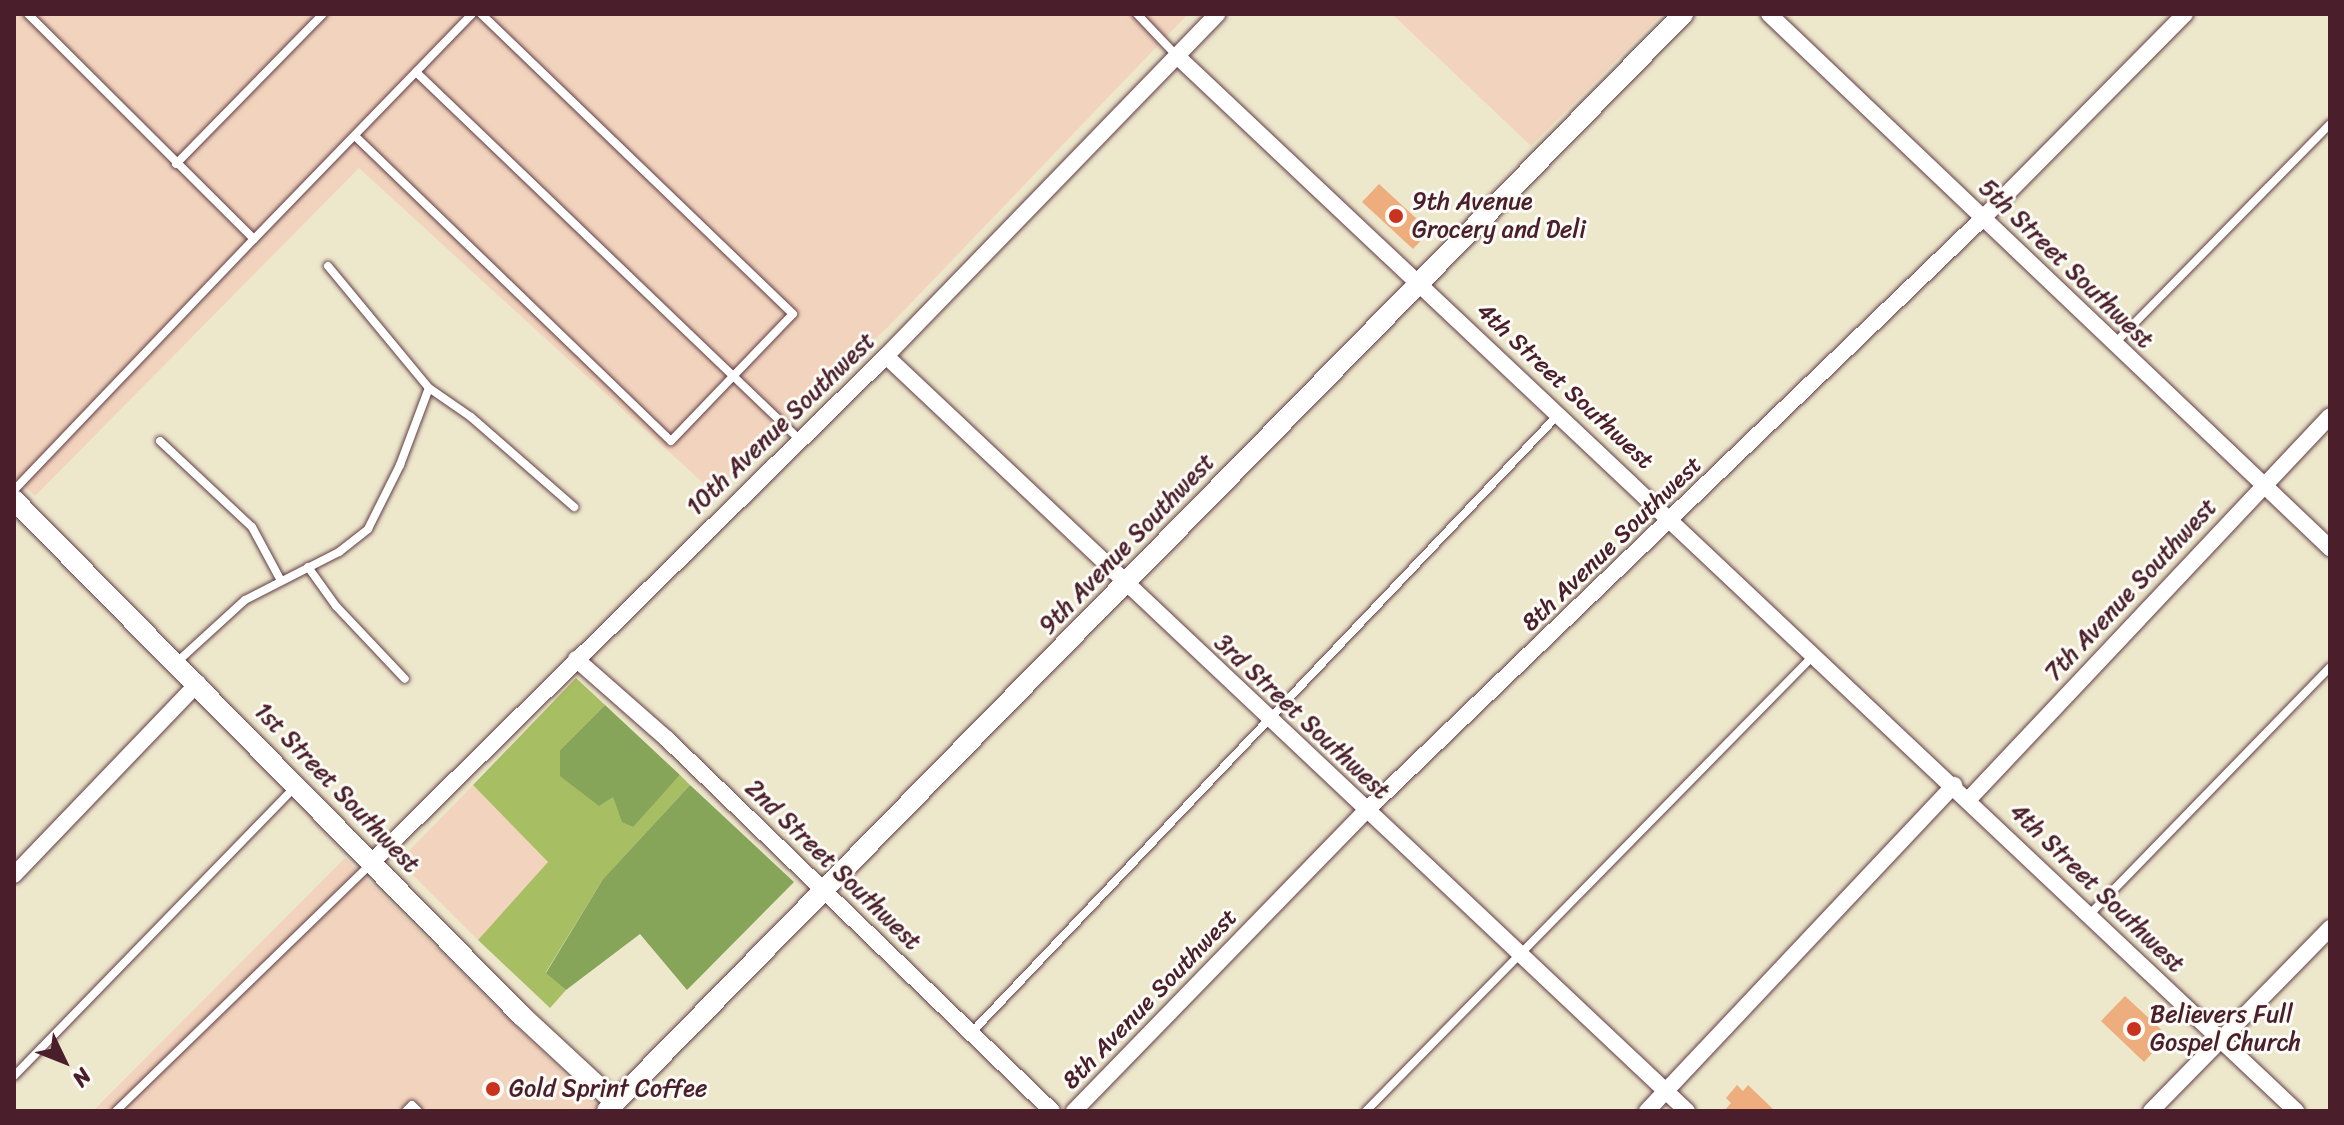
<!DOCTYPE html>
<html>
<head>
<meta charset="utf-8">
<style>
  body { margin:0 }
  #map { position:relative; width:2344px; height:1125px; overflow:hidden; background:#ede7cc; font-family:Sriracha,sans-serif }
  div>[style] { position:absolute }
  .built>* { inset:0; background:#f2d4be }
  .green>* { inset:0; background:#a8be63 }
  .forest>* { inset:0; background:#86a559 }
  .building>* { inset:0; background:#eead7c }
  .roads { filter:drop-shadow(0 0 2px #623d43) drop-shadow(0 0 2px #623d43) }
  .service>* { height:8px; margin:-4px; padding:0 4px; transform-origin:4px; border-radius:4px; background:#fff }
  .minor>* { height:16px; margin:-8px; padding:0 8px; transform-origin:8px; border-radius:8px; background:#fff }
  .tertiary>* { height:20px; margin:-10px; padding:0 10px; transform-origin:10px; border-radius:10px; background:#fff }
  .dots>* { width:22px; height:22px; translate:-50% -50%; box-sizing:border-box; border:4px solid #fdfcf7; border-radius:50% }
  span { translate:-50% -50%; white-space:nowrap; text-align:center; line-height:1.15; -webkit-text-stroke:6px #fdfcf7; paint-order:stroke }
  .poi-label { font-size:24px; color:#4a1f2b }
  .left { translate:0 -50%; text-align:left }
  .street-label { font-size:24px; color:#4a1f2b }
  .frame { position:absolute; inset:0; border:16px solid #4a1f2b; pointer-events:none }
  .north { position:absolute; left:24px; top:1021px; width:80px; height:80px; -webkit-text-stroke:6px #fdfcf7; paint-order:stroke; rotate:133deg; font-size:22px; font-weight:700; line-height:32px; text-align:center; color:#4a1f2b }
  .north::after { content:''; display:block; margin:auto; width:28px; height:36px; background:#4a1f2b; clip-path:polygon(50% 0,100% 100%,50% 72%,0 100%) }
</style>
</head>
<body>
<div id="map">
  <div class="built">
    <div style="clip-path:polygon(14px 14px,1188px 14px,890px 325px,713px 492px,359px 168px,35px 496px,14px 476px)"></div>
    <div style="clip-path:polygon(1392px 14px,1662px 14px,1531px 146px)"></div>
    <div style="clip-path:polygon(473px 785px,548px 862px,478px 940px,399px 861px)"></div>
    <div style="clip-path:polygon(345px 858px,602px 1111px,93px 1111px)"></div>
  </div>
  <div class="green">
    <div style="clip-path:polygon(576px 678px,605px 705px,560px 750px,613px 796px,632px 827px,680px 775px,690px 785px,603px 879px,546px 972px,566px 990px,550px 1008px,478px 940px,548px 862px,473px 785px)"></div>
  </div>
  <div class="forest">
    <div style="clip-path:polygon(605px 705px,680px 775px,633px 827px,622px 822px,613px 797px,599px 806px,560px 776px,560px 750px)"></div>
    <div style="clip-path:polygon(690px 785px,794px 882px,687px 990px,640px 934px,566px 990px,546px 973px,603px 879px)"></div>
  </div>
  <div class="building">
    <div style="clip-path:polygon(1379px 184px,1430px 231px,1413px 249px,1362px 202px)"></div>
    <div style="clip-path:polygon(2125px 996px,2168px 1036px,2144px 1062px,2101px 1021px)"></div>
    <div style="clip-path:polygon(1737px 1085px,1743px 1091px,1748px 1085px,1775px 1111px,1724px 1111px,1731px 1103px,1726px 1098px)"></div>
  </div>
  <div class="roads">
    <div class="service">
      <div style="left:28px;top:14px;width:319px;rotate:44.9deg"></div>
      <div style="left:254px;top:239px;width:313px;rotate:-45.9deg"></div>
      <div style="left:1137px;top:14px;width:57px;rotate:46.4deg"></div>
      <div style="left:416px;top:72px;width:532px;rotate:43.78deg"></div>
      <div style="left:355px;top:136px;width:439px;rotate:44deg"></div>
      <div style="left:671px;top:441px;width:176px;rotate:-46.2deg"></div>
      <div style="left:793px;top:314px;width:433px;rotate:-136.1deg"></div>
      <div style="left:176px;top:164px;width:210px;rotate:-45.6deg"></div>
      <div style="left:328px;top:266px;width:158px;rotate:50.4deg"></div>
      <div style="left:429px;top:388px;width:51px;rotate:34.6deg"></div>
      <div style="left:471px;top:417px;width:137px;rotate:41.1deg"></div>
      <div style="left:2115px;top:343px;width:307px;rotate:-45.5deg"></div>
      <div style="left:160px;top:441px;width:126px;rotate:43.1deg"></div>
      <div style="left:252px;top:527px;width:59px;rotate:61.7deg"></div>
      <div style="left:14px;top:490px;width:347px;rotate:-46.3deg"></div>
      <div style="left:308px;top:567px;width:48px;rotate:54.3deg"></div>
      <div style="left:336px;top:606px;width:100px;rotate:46.6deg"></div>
      <div style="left:177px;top:662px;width:92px;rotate:-42.4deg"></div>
      <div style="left:245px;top:600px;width:106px;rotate:-27.1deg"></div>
      <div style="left:339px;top:552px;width:37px;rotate:-38deg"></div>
      <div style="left:368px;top:529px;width:72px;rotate:-63.4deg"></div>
      <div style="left:400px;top:465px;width:82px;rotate:-69.4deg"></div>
      <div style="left:2090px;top:914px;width:344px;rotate:-45.8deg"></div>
      <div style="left:972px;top:1032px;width:851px;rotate:-46.48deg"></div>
      <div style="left:14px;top:1076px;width:403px;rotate:-45.8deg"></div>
      <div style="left:116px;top:1111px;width:355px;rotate:-44.1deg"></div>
      <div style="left:406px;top:1111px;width:8px;rotate:-45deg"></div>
      <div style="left:412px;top:1105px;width:8px;rotate:45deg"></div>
      <div style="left:1366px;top:1111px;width:641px;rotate:-45.51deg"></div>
    </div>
    <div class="minor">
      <div style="left:1769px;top:14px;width:775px;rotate:43.59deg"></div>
      <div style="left:1177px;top:56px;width:1538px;rotate:43.31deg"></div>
      <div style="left:886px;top:356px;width:1101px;rotate:43.31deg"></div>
      <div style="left:576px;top:659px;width:121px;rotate:41.3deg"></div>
      <div style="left:667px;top:739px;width:535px;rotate:44.02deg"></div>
      <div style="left:1969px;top:799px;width:526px;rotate:-46.69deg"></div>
      <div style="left:372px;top:862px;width:721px;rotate:-44.55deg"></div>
      <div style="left:886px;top:356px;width:476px;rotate:-45.9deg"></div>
      <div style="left:14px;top:875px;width:266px;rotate:-46.2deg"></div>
      <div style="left:1074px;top:1111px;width:420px;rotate:-45.8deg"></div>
      <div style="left:1367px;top:810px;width:854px;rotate:-43.86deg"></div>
      <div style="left:1983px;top:218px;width:287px;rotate:-45.3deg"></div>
      <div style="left:1647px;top:1111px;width:448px;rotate:-46.7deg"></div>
      <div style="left:2151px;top:1111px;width:256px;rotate:-45.6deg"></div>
    </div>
    <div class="tertiary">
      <div style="left:14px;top:500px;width:724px;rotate:45.45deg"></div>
      <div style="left:522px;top:1016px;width:127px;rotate:42.8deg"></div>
      <div style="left:607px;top:1111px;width:1537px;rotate:-45.55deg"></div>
    </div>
  </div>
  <div class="dots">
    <div style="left:1396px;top:216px;background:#c8321e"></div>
    <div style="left:2134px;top:1029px;background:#c8321e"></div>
    <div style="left:493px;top:1089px;background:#c8321e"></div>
  </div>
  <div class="poi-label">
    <span class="left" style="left:1412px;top:216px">9th Avenue<br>Grocery and Deli</span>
    <span class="left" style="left:2150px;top:1029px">Believers Full<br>Gospel Church</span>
    <span class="left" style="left:509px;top:1089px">Gold Sprint Coffee</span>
  </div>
  <div class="street-label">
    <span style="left:2066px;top:264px;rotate:44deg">5th Street Southwest</span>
    <span style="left:1565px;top:386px;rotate:43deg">4th Street Southwest</span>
    <span style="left:781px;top:424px;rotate:-44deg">10th Avenue Southwest</span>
    <span style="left:1127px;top:544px;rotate:-46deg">9th Avenue Southwest</span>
    <span style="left:1612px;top:544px;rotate:-44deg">8th Avenue Southwest</span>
    <span style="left:2131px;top:590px;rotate:-47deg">7th Avenue Southwest</span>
    <span style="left:1302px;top:717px;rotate:43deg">3rd Street Southwest</span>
    <span style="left:337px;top:788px;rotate:46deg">1st Street Southwest</span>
    <span style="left:833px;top:865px;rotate:44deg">2nd Street Southwest</span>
    <span style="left:2097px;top:888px;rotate:44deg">4th Street Southwest</span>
    <span style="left:1150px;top:999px;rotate:-46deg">8th Avenue Southwest</span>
  </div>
  <div class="frame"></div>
  <div class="north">N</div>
</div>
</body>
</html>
